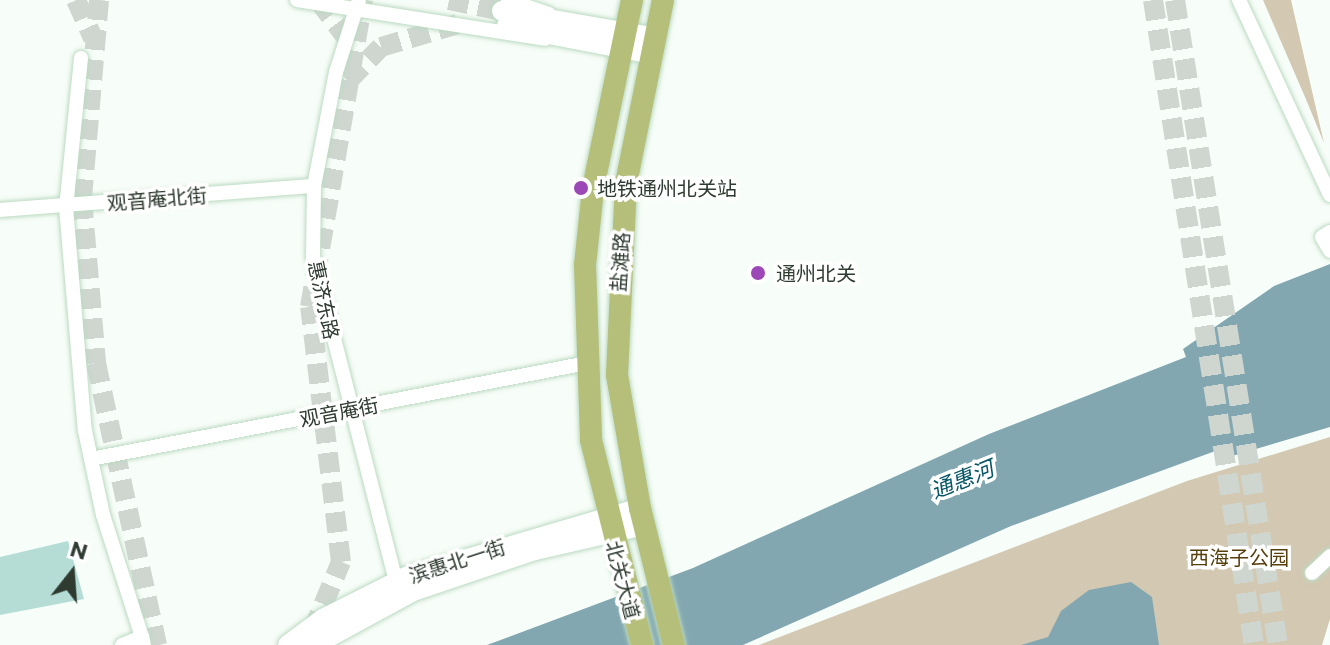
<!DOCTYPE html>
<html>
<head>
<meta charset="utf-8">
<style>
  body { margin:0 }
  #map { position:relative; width:1330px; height:645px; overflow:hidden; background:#f7fdf8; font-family:Commissioner,"Noto Sans SC",sans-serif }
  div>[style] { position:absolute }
  .green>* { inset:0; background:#d3c8b2 }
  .water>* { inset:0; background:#82a7b1 }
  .building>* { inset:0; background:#b5ddd6 }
  .secondary-tunnel>* { height:20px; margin-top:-10px; transform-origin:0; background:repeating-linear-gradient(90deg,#cfd6d0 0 20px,transparent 0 30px) }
  .roads { filter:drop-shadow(0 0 2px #bbdac1) drop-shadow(0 0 2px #bbdac1) }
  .street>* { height:14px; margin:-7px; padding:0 7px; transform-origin:7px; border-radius:7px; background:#fff }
  .secondary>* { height:20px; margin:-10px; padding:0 10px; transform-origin:10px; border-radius:10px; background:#fff }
  .primary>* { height:22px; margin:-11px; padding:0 11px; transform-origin:11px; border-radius:11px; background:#b6bf79 }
  .dots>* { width:22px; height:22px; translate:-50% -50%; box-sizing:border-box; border:4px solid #fff; border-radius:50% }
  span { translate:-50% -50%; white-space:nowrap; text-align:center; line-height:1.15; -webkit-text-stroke:7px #fff; paint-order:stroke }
  .poi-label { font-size:20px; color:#2f3b31 }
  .left { translate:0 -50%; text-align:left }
  .street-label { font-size:20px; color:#2f3b31 }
  .park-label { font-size:20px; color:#563f0b }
  .water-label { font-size:22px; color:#065666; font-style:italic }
  .north { position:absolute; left:32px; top:533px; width:80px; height:80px; -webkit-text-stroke:6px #fff; paint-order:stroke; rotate:17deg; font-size:22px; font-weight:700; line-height:32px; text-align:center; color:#2f3b31 }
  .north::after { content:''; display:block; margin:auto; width:28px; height:36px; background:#2f3b31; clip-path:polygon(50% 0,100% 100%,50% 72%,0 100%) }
</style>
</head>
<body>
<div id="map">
  <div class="green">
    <div style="clip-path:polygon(1263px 0,1291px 0,1324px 143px,1305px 97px)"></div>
    <div style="clip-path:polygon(1330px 437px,1330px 619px,1322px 645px,759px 645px,1187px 481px)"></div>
  </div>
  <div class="water">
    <div style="clip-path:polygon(1330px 264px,1330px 427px,1222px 459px,1218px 450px,1011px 526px,743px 645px,487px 645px,693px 568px,989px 434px,1186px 357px,1183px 349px,1274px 286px)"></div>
    <div style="clip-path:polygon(1131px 582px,1152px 597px,1159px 645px,1021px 645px,1048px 637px,1061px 611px,1089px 590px)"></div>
  </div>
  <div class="building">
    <div style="clip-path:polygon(68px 541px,84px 599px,0 615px,0 557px)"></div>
  </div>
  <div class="secondary-tunnel">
    <div style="left:76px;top:0;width:42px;rotate:65.9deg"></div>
    <div style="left:99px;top:0;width:200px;rotate:94.9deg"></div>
    <div style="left:82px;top:199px;width:165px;rotate:85.1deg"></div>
    <div style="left:96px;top:363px;width:289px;rotate:77.8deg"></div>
    <div style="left:318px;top:0;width:60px;rotate:53.1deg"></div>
    <div style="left:449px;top:0;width:54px;rotate:11.7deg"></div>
    <div style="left:1153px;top:0;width:653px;rotate:81.1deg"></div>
    <div style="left:1175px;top:0;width:653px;rotate:80.93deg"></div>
    <div style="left:348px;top:81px;width:47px;rotate:-45.9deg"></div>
    <div style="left:381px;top:47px;width:80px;rotate:-16.6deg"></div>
    <div style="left:312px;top:632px;width:76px;rotate:-67.5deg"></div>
    <div style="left:341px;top:562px;width:257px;rotate:-96.9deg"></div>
    <div style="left:310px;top:307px;width:312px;rotate:-80.2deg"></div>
  </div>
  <div class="roads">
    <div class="street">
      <div style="left:297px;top:0;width:251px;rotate:8.9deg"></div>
      <div style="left:359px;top:0;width:76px;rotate:107.7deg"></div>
      <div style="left:336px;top:72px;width:116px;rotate:100.9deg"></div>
      <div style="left:314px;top:186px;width:70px;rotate:90.8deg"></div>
      <div style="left:313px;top:256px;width:344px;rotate:75.7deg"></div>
      <div style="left:508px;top:0;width:43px;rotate:18.9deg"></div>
      <div style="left:1239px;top:0;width:215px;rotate:65deg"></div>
      <div style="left:81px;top:58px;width:150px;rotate:95.7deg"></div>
      <div style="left:66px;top:207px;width:225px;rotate:85.2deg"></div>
      <div style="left:85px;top:431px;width:86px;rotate:77.9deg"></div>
      <div style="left:103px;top:515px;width:128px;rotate:72.3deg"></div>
      <div style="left:0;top:210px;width:315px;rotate:-4.4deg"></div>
      <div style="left:1330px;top:232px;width:9px;rotate:148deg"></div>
      <div style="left:1322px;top:237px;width:16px;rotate:60deg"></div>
      <div style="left:91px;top:459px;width:505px;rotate:-10.95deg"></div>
      <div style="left:1312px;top:573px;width:25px;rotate:-43deg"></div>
      <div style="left:122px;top:645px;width:22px;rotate:-22deg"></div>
      <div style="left:142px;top:637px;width:8px;rotate:76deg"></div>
    </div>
    <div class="secondary">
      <div style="left:502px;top:11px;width:156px;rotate:9.9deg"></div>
      <div style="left:507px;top:26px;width:148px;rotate:10.9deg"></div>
      <div style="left:288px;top:645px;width:44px;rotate:-36.6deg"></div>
      <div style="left:323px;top:619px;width:93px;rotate:-26.8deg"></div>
      <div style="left:406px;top:577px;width:244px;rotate:-16.4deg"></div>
      <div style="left:314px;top:645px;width:113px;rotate:-28.6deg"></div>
      <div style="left:413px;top:591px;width:129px;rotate:-18.6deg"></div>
      <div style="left:535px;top:550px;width:112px;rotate:-12.9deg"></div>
    </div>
    <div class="primary">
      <div style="left:632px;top:0;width:193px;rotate:101.7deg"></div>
      <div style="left:593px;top:189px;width:76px;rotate:96deg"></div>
      <div style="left:585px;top:265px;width:175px;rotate:88deg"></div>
      <div style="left:591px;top:440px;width:211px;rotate:76deg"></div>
      <div style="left:663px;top:0;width:188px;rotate:101.4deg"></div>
      <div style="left:626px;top:184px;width:191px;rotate:92.7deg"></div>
      <div style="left:617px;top:375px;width:135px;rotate:80.2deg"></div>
      <div style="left:640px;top:508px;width:141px;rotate:76.1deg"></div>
    </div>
  </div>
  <div class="dots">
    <div style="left:581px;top:188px;background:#9c48b7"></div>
    <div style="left:758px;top:273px;background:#9c48b7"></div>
  </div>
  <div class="poi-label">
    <span class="left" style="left:597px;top:188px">地铁通州北关站</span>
    <span class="left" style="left:776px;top:273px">通州北关</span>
  </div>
  <div class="street-label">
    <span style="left:157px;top:199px;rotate:-5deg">观音庵北街</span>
    <span style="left:620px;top:262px;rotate:-86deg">盐滩路</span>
    <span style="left:324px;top:300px;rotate:78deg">惠济东路</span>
    <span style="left:339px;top:412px;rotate:-11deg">观音庵街</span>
    <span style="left:457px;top:561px;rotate:-18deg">滨惠北一街</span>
    <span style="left:623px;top:580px;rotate:75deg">北关大道</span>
  </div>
  <div class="park-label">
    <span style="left:1239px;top:557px">西海子公园</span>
  </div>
  <div class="water-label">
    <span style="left:962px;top:479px;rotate:-22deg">通惠河</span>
  </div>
  <div class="north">N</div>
</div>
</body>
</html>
